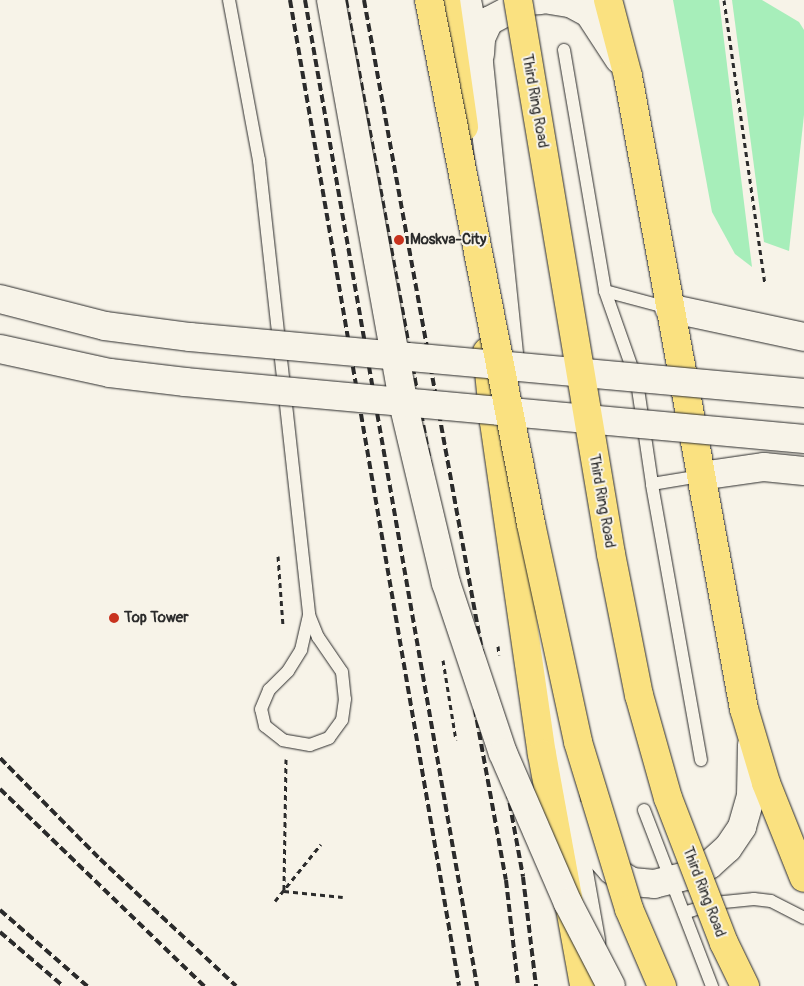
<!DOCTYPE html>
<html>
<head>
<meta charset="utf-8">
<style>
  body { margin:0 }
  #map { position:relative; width:804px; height:986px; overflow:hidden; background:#f7f3e8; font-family:Pangolin,sans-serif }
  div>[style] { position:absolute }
  .green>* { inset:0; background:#a7eeba }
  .path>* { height:3px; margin-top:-1.5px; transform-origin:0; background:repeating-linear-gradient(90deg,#2b2b2b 0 5px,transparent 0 9px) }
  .roads { filter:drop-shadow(0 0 1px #2b2b2b) drop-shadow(0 0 1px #2b2b2b) }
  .lane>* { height:12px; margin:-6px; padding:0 6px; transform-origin:6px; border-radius:6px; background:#f7f3e8 }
  .secondary>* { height:28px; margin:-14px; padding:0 14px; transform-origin:14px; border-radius:14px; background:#f7f3e8 }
  .primary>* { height:28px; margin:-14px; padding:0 14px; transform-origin:14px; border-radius:14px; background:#fae180 }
  .rail>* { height:4px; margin-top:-2px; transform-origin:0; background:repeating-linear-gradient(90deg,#2b2b2b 0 8px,transparent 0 12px) }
  .bridges { filter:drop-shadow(0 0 1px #2b2b2b) drop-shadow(0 0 1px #2b2b2b) }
  .secondary-bridge>* { height:28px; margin:-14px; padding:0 14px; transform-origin:14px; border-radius:14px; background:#f7f3e8 }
  .primary-bridge>* { height:28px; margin:-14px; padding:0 14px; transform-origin:14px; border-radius:14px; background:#fae180 }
  .dots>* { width:14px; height:14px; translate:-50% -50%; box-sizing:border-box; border:2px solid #f7f3e8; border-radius:50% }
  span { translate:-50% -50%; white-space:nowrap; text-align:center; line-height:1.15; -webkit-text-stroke:4px #f7f3e8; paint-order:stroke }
  .street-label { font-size:15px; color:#2b2b2b }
  .poi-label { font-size:15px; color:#2b2b2b; font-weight:700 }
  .left { translate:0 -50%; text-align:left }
</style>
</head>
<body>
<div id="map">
  <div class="green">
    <div style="clip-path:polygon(673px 0,719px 0,752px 267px,735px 254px,712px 212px)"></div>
    <div style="clip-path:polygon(732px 0,762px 0,799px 22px,804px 30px,804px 115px,789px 251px,764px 242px)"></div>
  </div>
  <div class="path">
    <div style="left:724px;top:0;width:286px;rotate:81.8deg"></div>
    <div style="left:278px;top:556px;width:69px;rotate:85.9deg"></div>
    <div style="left:498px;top:646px;width:9px;rotate:84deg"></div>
    <div style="left:443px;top:660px;width:81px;rotate:80.8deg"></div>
    <div style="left:286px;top:759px;width:132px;rotate:90.9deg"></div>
    <div style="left:284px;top:891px;width:59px;rotate:5.8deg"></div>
    <div style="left:275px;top:901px;width:73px;rotate:-51.1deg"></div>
  </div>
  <div class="roads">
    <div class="lane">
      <div style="left:229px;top:0;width:163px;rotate:79.4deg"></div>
      <div style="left:259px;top:160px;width:458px;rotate:83.7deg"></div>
      <div style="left:309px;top:615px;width:24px;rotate:68deg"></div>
      <div style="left:318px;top:637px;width:42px;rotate:55.6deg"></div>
      <div style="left:342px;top:672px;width:27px;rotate:84deg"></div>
      <div style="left:345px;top:699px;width:21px;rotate:98deg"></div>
      <div style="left:342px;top:720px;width:22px;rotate:126deg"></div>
      <div style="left:329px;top:738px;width:20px;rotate:160deg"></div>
      <div style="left:310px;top:745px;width:27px;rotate:-170deg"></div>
      <div style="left:283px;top:740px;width:23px;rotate:-142deg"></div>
      <div style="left:265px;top:726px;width:17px;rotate:-103deg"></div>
      <div style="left:261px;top:709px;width:21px;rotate:-67deg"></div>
      <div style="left:269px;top:690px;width:27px;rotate:-45deg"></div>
      <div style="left:288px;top:671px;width:25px;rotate:-58deg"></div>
      <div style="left:301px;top:650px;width:36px;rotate:-77deg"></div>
      <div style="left:564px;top:50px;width:244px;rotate:80.3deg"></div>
      <div style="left:605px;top:291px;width:96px;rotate:70.6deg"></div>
      <div style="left:637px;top:382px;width:103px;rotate:81.6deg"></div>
      <div style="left:605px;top:291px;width:66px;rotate:14.9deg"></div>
      <div style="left:701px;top:760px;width:280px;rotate:-100.1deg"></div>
      <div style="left:652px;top:484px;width:50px;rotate:-9.3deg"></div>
      <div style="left:644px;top:810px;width:189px;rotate:68.9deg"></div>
      <div style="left:684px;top:913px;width:32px;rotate:-18deg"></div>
      <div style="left:714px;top:903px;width:40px;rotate:-5.7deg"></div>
      <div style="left:754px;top:899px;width:17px;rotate:7deg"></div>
      <div style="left:771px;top:901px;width:37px;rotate:27deg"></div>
    </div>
    <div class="secondary">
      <div style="left:467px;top:0;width:64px;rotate:79.2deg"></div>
      <div style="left:479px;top:63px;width:303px;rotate:84.1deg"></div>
      <div style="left:550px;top:0;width:20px;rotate:9deg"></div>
      <div style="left:570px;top:3px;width:21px;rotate:28deg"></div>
      <div style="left:589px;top:13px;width:55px;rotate:56.9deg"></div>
      <div style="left:480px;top:54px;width:16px;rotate:-86deg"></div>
      <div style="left:481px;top:38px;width:19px;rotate:-65deg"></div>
      <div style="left:489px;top:21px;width:43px;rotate:-27.8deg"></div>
      <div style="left:527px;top:1px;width:14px;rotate:-4deg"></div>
      <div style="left:669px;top:308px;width:138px;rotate:12.1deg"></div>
      <div style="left:701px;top:476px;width:64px;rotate:-8.1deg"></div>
      <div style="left:764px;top:467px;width:40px;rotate:5.7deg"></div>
      <div style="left:542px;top:625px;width:131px;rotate:83deg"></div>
      <div style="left:558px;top:755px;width:189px;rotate:79.9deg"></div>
      <div style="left:580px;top:816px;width:38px;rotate:67deg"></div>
      <div style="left:595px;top:851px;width:25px;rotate:48deg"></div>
      <div style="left:612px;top:870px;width:23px;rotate:31deg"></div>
      <div style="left:632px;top:882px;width:22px;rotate:5deg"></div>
      <div style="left:654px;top:884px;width:34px;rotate:-14deg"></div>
      <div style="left:687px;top:876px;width:25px;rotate:-27deg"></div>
      <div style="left:709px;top:865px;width:25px;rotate:-42deg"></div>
      <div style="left:728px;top:848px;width:25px;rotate:-56deg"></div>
      <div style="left:742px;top:827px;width:32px;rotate:-74deg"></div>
      <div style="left:751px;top:796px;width:51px;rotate:-88.9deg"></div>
    </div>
    <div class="primary">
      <div style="left:446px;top:0;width:128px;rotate:81.9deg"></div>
      <div style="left:608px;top:0;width:79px;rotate:75.3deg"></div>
      <div style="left:628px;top:76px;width:644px;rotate:79.62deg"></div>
      <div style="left:744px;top:709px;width:77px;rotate:73.4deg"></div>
      <div style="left:766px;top:783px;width:102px;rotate:68.2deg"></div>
      <div style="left:487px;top:352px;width:70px;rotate:84.3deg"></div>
      <div style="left:494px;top:422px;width:335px;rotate:81.8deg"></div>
      <div style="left:542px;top:754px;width:236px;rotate:79.7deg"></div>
    </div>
  </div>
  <div class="rail">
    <div style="left:290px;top:0;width:1000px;rotate:80.27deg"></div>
    <div style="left:305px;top:0;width:1001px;rotate:80.1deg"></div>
    <div style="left:346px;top:0;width:894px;rotate:79.7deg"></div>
    <div style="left:506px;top:880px;width:107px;rotate:83.5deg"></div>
    <div style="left:364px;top:0;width:891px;rotate:79.72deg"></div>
    <div style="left:523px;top:877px;width:110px;rotate:83.2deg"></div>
    <div style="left:0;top:758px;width:142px;rotate:45.3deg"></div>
    <div style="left:100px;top:859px;width:186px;rotate:43deg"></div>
    <div style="left:0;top:789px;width:284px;rotate:44deg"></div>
    <div style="left:0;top:910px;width:116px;rotate:41.1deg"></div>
    <div style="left:0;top:932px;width:83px;rotate:40.6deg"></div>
  </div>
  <div class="bridges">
    <div class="secondary-bridge">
      <div style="left:331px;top:0;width:413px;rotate:79.8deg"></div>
      <div style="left:404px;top:407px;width:181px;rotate:76.6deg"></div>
      <div style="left:446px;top:583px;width:179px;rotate:71.5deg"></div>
      <div style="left:503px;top:753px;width:163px;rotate:66.6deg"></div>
      <div style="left:568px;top:903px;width:93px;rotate:62.6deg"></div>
      <div style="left:0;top:299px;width:108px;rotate:14.4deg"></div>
      <div style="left:105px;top:326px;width:86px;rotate:7.4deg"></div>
      <div style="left:190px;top:337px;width:617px;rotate:5.21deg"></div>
      <div style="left:0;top:349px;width:113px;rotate:12.3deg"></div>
      <div style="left:110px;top:373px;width:76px;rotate:6.8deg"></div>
      <div style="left:185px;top:382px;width:622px;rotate:5.26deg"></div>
    </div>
    <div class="primary-bridge">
      <div style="left:429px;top:0;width:534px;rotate:78.98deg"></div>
      <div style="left:531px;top:524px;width:223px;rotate:77.8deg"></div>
      <div style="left:578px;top:742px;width:175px;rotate:73deg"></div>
      <div style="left:629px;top:909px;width:84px;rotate:66.8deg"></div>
      <div style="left:518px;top:0;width:562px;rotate:80.47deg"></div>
      <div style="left:611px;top:554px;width:144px;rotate:78.8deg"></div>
      <div style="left:639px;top:695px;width:107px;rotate:74.3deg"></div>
      <div style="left:668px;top:798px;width:155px;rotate:68.9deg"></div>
      <div style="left:724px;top:943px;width:48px;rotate:64deg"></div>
    </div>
  </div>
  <div class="dots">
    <div style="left:399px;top:240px;background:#c8321e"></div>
    <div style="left:114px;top:618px;background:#c8321e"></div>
  </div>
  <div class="street-label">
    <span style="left:535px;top:101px;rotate:80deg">Third Ring Road</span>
    <span style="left:602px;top:501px;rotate:80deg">Third Ring Road</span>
    <span style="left:704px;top:892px;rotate:69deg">Third Ring Road</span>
  </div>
  <div class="poi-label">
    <span class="left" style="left:410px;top:240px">Moskva-City</span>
    <span class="left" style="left:124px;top:618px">Top Tower</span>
  </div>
</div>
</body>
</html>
